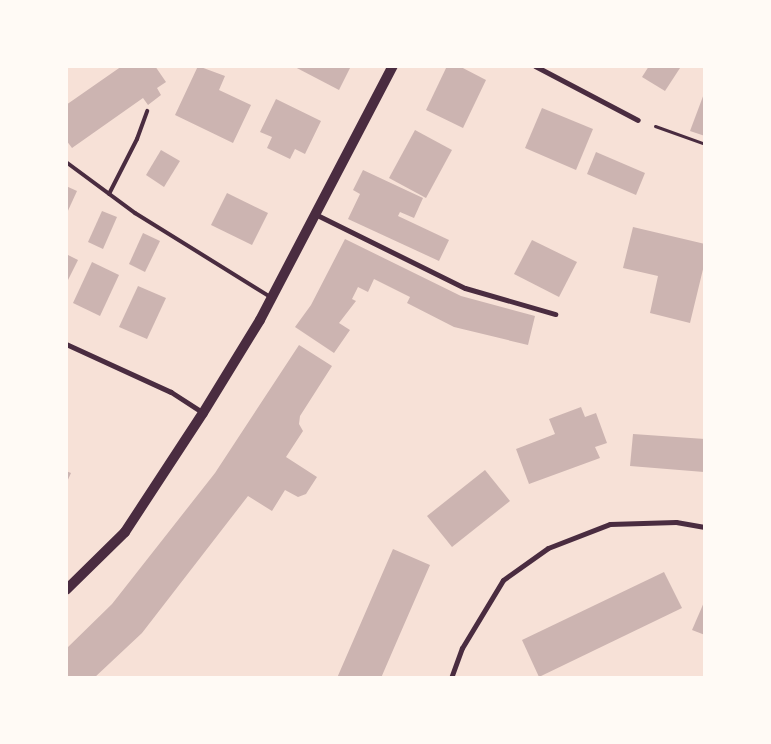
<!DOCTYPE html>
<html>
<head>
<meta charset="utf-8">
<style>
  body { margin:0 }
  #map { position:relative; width:771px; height:744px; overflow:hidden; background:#f7e1d7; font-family:Poppins,sans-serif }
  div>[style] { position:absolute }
  .building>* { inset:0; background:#ccb4b1 }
  .path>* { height:3px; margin:-1.5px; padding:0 1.5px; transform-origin:1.5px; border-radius:1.5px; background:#4a2c40 }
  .service>* { height:4px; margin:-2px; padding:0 2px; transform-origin:2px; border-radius:2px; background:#4a2c40 }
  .minor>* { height:5px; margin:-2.5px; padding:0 2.5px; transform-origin:2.5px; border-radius:2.5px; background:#4a2c40 }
  .secondary>* { height:10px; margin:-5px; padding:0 5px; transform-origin:5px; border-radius:5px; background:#4a2c40 }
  span { translate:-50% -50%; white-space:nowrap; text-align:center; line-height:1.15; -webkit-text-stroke:4px #fffaf5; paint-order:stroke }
  .frame { position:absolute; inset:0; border:68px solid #fffaf5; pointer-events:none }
</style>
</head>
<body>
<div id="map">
  <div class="building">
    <div style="clip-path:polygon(122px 66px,155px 66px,166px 82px,157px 88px,161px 95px,148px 105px,143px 98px,72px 148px,66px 140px,66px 105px)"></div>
    <div style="clip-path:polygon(198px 66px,225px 76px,219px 90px,251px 105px,233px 143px,175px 115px)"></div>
    <div style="clip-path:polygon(293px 66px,351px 66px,339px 90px)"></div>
    <div style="clip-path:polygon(447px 66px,459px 66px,486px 80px,463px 128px,426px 110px)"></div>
    <div style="clip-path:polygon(649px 66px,677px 66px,680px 68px,665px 91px,642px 77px)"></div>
    <div style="clip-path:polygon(705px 91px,705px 136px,690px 131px)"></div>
    <div style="clip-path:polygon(276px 99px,321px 121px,305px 154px,295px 149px,290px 159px,267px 148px,272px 137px,260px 132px)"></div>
    <div style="clip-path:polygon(542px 108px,593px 129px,576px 170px,525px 148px)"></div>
    <div style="clip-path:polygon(415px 130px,452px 150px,426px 198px,389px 178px)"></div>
    <div style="clip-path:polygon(161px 150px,180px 161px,164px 187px,146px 175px)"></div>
    <div style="clip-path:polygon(596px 152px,645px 173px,636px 195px,587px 174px)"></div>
    <div style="clip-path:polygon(363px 170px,423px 198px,414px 218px,400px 212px,398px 216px,449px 240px,439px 261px,348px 219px,360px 194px,353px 190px)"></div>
    <div style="clip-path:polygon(66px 186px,77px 191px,66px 215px)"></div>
    <div style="clip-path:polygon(227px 193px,268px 213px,252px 245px,211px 225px)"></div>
    <div style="clip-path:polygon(102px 211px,117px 217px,103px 249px,88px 242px)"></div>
    <div style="clip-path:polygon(633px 227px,705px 244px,705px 261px,690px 323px,650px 313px,658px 276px,623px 268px)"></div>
    <div style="clip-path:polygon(143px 233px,160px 241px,145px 272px,129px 264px)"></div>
    <div style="clip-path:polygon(345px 239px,461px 296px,535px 316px,528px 345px,454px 327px,407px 303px,410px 297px,374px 279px,368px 292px,358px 287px,352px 299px,356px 301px,339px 323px,350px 330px,334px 353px,295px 327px,311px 305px)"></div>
    <div style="clip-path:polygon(532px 240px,577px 262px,559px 297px,514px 274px)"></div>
    <div style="clip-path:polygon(66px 254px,78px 260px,66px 284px)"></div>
    <div style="clip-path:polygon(92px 262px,119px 275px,100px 316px,73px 303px)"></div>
    <div style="clip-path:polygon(138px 286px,166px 298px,147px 339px,119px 327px)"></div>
    <div style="clip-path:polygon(299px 345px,332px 366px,300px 416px,299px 424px,303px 431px,286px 457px,317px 477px,306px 494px,298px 497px,285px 490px,272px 511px,248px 496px,142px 633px,94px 678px,66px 678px,66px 649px,112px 604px,215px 473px)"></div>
    <div style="clip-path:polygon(581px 407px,585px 417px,596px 413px,607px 443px,595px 447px,600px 458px,529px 484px,516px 449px,555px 434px,549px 419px)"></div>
    <div style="clip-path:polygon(633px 434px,705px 439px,704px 472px,630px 466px)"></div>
    <div style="clip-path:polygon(485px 470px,510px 501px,452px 547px,427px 516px)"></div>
    <div style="clip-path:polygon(66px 471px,71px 473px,66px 484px)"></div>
    <div style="clip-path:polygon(393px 549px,430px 565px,400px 634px,381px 678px,337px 678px)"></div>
    <div style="clip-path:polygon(664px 572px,682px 608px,539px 677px,522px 640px)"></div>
    <div style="clip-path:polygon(705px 600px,705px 635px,692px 630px)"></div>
  </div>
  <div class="path">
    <div style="left:655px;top:126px;width:53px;rotate:19.8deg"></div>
  </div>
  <div class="service">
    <div style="left:66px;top:162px;width:86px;rotate:36.5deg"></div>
    <div style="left:135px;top:213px;width:161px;rotate:31.8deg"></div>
    <div style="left:109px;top:194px;width:62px;rotate:-63deg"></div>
    <div style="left:137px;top:139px;width:30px;rotate:-70deg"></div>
  </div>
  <div class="minor">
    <div style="left:535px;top:66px;width:116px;rotate:27.7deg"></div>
    <div style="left:315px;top:214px;width:167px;rotate:26.3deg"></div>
    <div style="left:465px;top:288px;width:94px;rotate:16.1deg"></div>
    <div style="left:66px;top:344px;width:115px;rotate:24.6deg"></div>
    <div style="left:171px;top:392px;width:38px;rotate:33deg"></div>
    <div style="left:451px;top:678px;width:32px;rotate:-70deg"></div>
    <div style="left:462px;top:648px;width:79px;rotate:-58.9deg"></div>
    <div style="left:503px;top:580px;width:55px;rotate:-35.4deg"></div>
    <div style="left:548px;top:548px;width:66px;rotate:-21.2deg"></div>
    <div style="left:610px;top:524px;width:66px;rotate:-1.7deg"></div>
    <div style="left:676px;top:522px;width:29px;rotate:10deg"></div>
  </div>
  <div class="secondary">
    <div style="left:66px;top:590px;width:83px;rotate:-44.5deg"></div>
    <div style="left:125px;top:532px;width:142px;rotate:-56.8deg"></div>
    <div style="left:203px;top:413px;width:109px;rotate:-58.5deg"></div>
    <div style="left:260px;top:320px;width:287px;rotate:-62.4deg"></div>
  </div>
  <div class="frame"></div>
</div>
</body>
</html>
